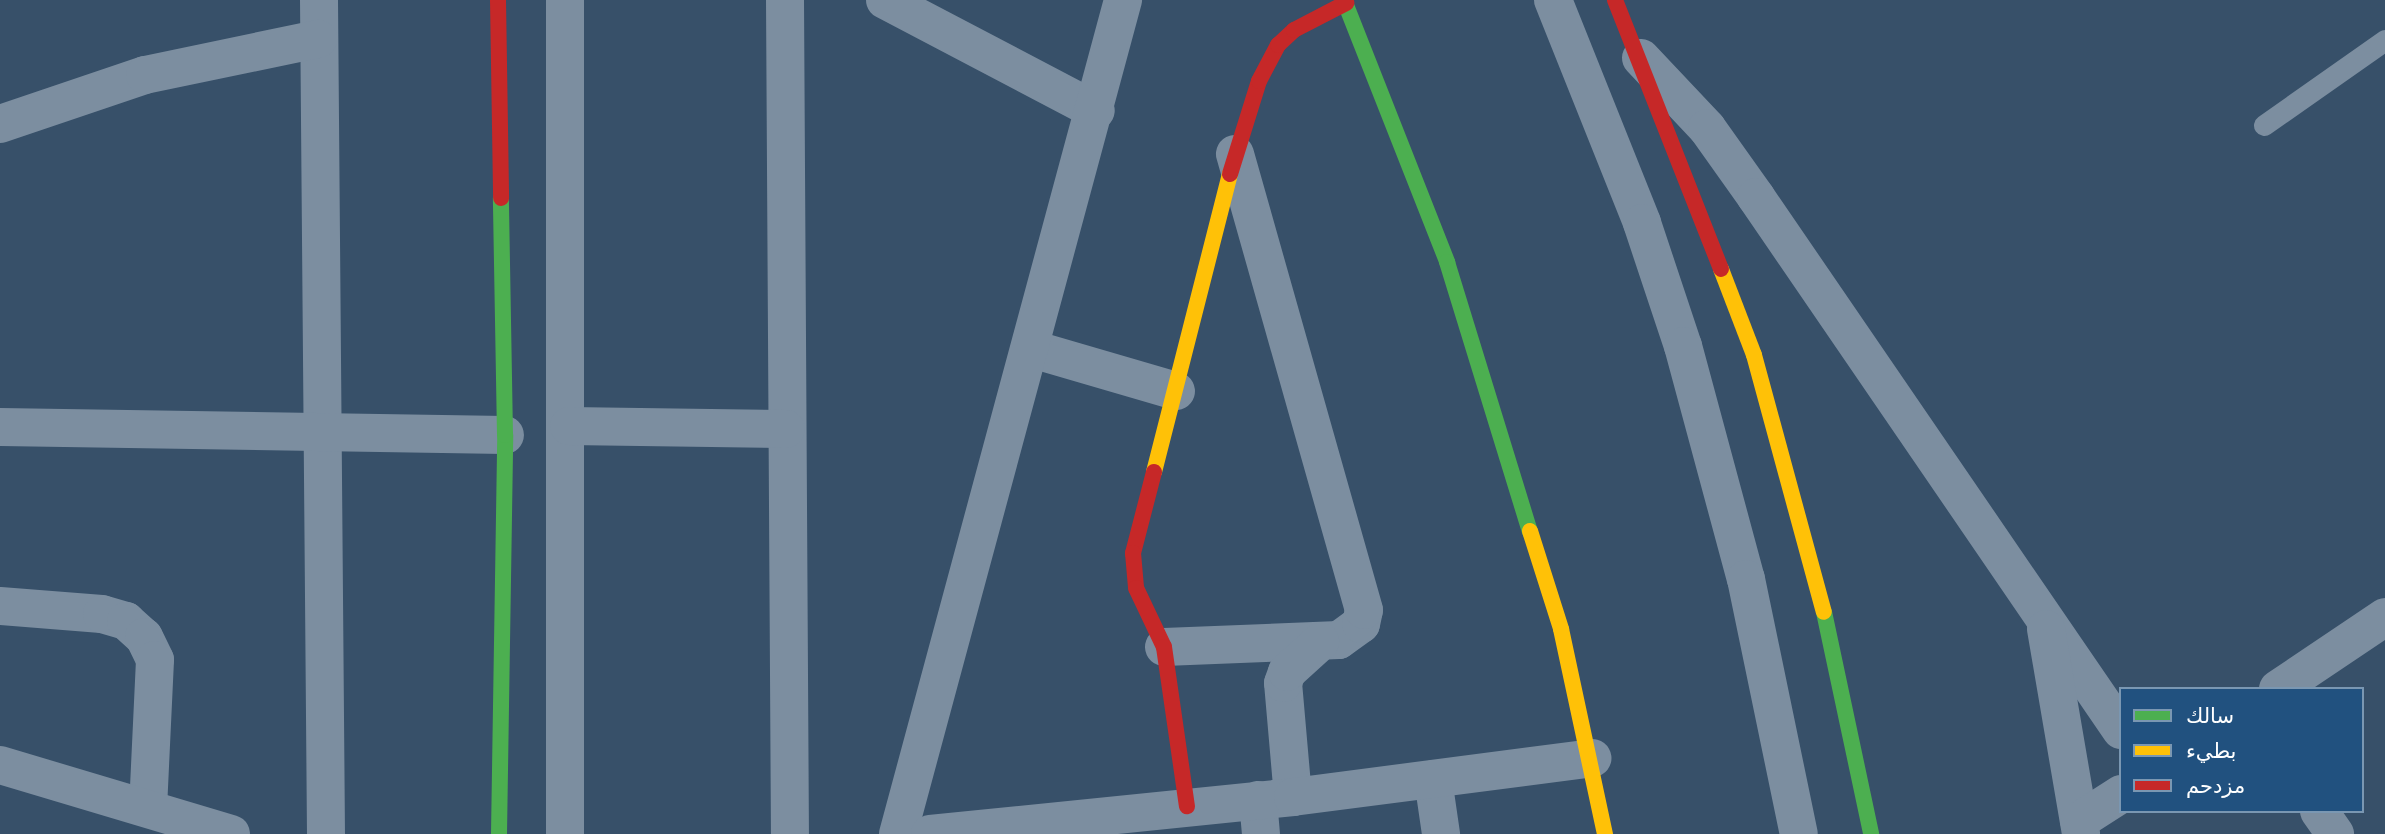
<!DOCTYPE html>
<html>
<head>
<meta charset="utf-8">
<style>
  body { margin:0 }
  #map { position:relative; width:2385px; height:834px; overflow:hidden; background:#375069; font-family:"DejaVu Sans",Cairo,sans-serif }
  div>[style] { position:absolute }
  .lane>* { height:21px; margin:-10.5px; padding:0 10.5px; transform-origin:10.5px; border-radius:10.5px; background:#7c8ea0 }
  .street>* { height:38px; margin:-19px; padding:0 19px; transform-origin:19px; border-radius:19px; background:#7c8ea0 }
  .fast>* { height:16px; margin:-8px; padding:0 8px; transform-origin:8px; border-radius:8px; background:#4caf50 }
  .slow>* { height:16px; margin:-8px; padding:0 8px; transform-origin:8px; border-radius:8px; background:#ffc107 }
  .jam>* { height:16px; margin:-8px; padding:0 8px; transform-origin:8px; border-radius:8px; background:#c62828 }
  span { translate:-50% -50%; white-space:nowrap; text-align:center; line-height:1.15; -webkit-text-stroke:5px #21517f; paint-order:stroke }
  .legend { position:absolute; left:2119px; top:687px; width:245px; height:126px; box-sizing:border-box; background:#21517f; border:2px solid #7a97b2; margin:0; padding:9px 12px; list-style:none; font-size:21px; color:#fff }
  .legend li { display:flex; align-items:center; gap:14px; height:35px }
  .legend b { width:35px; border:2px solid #7a97b2 }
</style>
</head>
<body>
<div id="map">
  <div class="lane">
    <div style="left:2264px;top:125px;width:148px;rotate:-35.1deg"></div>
  </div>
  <div class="street">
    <div style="left:319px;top:0;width:834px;rotate:89.52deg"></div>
    <div style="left:565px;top:0;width:834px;rotate:90deg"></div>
    <div style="left:785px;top:0;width:834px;rotate:89.66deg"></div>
    <div style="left:885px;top:0;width:238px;rotate:27.7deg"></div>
    <div style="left:1553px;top:0;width:240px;rotate:68.2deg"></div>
    <div style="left:1642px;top:223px;width:130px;rotate:71.6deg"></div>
    <div style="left:1683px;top:346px;width:241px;rotate:74.9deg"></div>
    <div style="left:1746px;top:579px;width:260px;rotate:78.3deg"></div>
    <div style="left:1641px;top:58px;width:96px;rotate:46.7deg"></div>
    <div style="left:1707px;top:128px;width:85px;rotate:54.6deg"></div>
    <div style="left:1756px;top:197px;width:646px;rotate:55.6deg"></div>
    <div style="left:0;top:124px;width:153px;rotate:-18.7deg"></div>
    <div style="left:145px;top:75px;width:177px;rotate:-11.8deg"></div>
    <div style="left:1032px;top:349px;width:150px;rotate:16.3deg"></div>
    <div style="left:569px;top:426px;width:217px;rotate:0.8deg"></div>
    <div style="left:0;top:427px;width:505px;rotate:0.91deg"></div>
    <div style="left:0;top:606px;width:102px;rotate:4.5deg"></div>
    <div style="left:102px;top:614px;width:25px;rotate:16deg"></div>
    <div style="left:126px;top:621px;width:24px;rotate:42deg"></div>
    <div style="left:144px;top:637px;width:25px;rotate:64deg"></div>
    <div style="left:155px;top:660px;width:147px;rotate:92.7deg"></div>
    <div style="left:2046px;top:629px;width:208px;rotate:80.3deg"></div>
    <div style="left:1164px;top:647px;width:175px;rotate:-2.3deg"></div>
    <div style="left:1339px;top:640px;width:27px;rotate:-36deg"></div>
    <div style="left:1361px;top:624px;width:14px;rotate:-78deg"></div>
    <div style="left:1364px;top:610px;width:474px;rotate:-105.8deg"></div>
    <div style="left:2278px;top:689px;width:129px;rotate:-33.9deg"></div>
    <div style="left:0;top:765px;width:241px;rotate:16.6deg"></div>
    <div style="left:1433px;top:779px;width:56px;rotate:81.7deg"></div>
    <div style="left:1293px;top:797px;width:114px;rotate:-95deg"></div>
    <div style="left:1283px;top:683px;width:12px;rotate:-70deg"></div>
    <div style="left:1287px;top:672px;width:45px;rotate:-42.3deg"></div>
    <div style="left:1258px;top:800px;width:34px;rotate:85deg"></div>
    <div style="left:2319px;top:811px;width:28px;rotate:55deg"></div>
    <div style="left:2079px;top:821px;width:50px;rotate:-32.7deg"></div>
    <div style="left:898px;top:834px;width:864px;rotate:-74.9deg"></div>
    <div style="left:930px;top:834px;width:365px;rotate:-5.8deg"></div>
    <div style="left:1293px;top:797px;width:302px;rotate:-7.4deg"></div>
  </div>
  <div class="fast">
    <div style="left:1344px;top:0;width:282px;rotate:68.5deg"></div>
    <div style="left:1447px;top:262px;width:282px;rotate:72.9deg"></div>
    <div style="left:1824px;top:612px;width:227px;rotate:78deg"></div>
    <div style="left:499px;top:834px;width:399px;rotate:-89.1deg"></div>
    <div style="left:505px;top:435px;width:237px;rotate:-91deg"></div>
  </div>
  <div class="slow">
    <div style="left:1721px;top:269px;width:92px;rotate:69deg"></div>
    <div style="left:1754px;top:355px;width:266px;rotate:74.8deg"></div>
    <div style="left:1154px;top:472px;width:308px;rotate:-75.7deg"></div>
    <div style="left:1530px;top:531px;width:103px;rotate:72.4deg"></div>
    <div style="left:1561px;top:629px;width:210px;rotate:77.9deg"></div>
  </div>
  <div class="jam">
    <div style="left:498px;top:0;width:198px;rotate:89.1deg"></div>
    <div style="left:1615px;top:0;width:289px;rotate:68.5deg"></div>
    <div style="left:1230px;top:174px;width:97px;rotate:-72.7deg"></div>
    <div style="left:1259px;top:81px;width:41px;rotate:-62.2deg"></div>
    <div style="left:1278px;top:45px;width:22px;rotate:-43deg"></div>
    <div style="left:1294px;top:30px;width:59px;rotate:-27.4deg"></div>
    <div style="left:1154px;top:472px;width:84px;rotate:104.5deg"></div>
    <div style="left:1133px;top:553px;width:35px;rotate:85deg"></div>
    <div style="left:1136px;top:588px;width:65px;rotate:64.6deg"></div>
    <div style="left:1164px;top:647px;width:161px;rotate:81.8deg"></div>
  </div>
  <ul class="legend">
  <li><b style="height:9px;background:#4caf50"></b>سالك</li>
  <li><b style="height:9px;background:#ffc107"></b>بطيء</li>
  <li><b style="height:9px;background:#c62828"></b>مزدحم</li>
  </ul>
</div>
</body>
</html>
